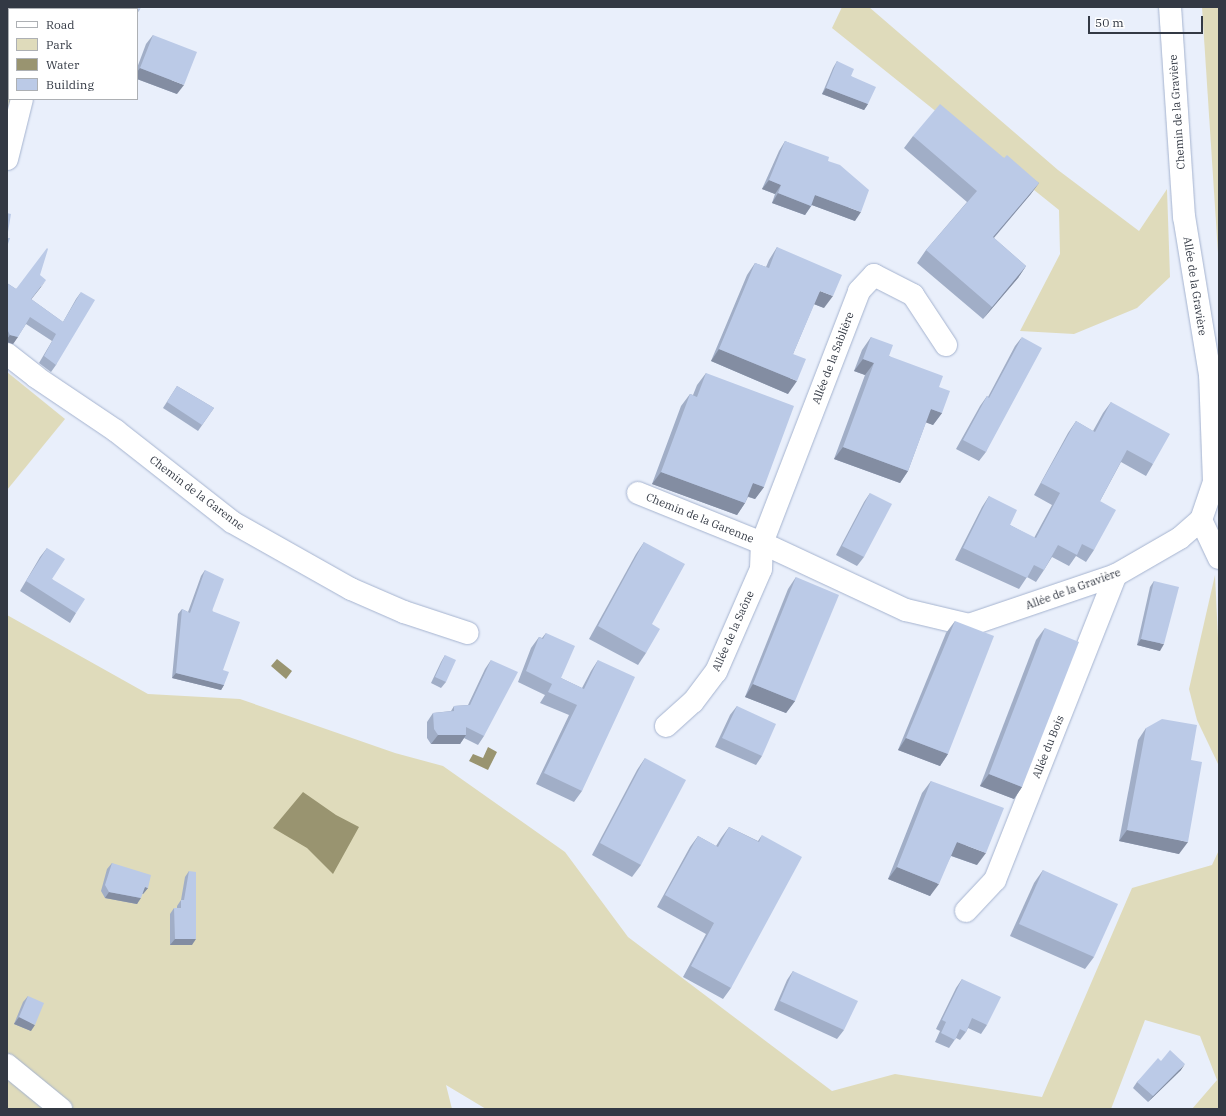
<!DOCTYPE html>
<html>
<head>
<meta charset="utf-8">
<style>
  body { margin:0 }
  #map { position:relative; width:1226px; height:1116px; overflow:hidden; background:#e9effb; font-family:"IBM Plex Serif",serif }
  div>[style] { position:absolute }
  .green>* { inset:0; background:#dfdbbb }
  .water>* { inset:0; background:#999470 }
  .roads { filter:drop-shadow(0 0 1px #a5b3cf) drop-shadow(0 0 1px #a5b3cf) }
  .minor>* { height:22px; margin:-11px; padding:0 11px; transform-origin:11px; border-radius:11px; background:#fff }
  .major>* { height:22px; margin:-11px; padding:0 11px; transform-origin:11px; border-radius:11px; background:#fff }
  .wall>* { inset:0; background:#a1aec7 }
  .shaded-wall>* { inset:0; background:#838da2 }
  .building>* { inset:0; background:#bbcae7 }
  span { translate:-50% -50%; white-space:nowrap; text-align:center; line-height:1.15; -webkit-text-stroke:4px #fff; paint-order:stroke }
  .street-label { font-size:11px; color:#333944 }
  .frame { position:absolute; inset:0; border:8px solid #333944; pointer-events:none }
  .legend { position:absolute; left:8px; top:8px; width:130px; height:92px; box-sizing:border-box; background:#fff; border:1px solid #adb0b4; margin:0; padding:5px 7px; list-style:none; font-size:12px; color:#333944 }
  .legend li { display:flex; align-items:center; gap:8px; height:20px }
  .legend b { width:20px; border:1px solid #adb0b4 }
  .scale { position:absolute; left:1088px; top:16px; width:115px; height:18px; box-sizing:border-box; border:2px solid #333944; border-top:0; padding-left:5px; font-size:12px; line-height:14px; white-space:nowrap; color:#333944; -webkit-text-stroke:3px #fff; paint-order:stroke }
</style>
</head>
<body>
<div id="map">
  <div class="green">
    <div style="clip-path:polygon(7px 7px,44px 7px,9px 9px,9px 99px,11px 99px,7px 110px)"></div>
    <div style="clip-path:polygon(842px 7px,869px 7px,1058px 170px,1139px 231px,1167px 189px,1170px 277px,1137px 308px,1074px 334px,1020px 331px,1060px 254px,1059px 210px,832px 28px)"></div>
    <div style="clip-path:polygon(1202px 7px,1219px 7px,1219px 261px,1218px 253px)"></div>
    <div style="clip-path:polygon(7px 372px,65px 419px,7px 490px)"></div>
    <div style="clip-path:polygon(1215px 575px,1219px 659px,1219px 766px,1197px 720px,1189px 689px)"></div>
    <div style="clip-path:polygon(7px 615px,148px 694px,240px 699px,395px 753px,443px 766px,565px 852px,628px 937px,832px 1091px,895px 1074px,1042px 1097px,1132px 888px,1212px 865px,1219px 850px,1219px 1109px,1192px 1109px,1217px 1080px,1200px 1036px,1145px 1020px,1111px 1109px,486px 1109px,446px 1085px,452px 1109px,7px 1109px)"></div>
  </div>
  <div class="water">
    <div style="clip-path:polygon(277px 659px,292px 671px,286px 679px,271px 666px)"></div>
    <div style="clip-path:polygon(488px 747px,497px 752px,488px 770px,469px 761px,473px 754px,483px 758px)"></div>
    <div style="clip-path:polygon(303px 792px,336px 815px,359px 827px,333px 874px,307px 848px,273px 828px)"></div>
  </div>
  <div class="roads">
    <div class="minor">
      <div style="left:56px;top:9px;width:2px;rotate:-63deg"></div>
      <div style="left:7px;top:159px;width:62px;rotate:-76deg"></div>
      <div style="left:7px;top:354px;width:37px;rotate:38deg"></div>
      <div style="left:36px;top:377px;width:97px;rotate:34deg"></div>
      <div style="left:116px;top:431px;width:147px;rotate:38.1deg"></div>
      <div style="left:232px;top:522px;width:137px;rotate:29.4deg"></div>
      <div style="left:351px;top:589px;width:58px;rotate:23.5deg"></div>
      <div style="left:404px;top:612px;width:67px;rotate:18.2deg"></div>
      <div style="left:638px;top:493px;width:134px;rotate:22deg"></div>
      <div style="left:762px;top:543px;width:159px;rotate:25deg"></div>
      <div style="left:906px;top:610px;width:65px;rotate:13.4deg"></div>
      <div style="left:969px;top:625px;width:155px;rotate:-18.8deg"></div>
      <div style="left:1116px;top:575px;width:74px;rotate:-30deg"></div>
      <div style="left:1180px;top:538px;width:28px;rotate:-41deg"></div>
      <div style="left:1201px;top:520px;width:40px;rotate:-71.1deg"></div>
      <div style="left:1214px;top:482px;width:107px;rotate:-92.1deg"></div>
      <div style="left:1210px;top:375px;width:160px;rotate:-99.3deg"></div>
      <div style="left:1184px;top:217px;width:210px;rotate:-93.8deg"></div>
      <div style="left:1201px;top:520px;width:42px;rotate:64.7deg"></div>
      <div style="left:666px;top:726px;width:36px;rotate:-42deg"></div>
      <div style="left:693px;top:702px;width:38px;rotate:-53deg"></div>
      <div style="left:716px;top:672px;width:112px;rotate:-66.4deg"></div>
      <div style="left:761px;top:569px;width:26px;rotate:-88deg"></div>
      <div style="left:762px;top:543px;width:270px;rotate:-68.9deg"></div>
      <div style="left:859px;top:291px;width:22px;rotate:-47deg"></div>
      <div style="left:874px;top:275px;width:44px;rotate:27.1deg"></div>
      <div style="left:913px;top:295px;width:60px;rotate:56.6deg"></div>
      <div style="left:966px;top:911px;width:42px;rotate:-46.9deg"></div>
      <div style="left:995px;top:880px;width:328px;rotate:-68.4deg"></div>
    </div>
    <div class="major">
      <div style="left:7px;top:1065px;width:70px;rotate:39.2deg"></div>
    </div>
  </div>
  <div class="wall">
    <div style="clip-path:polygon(106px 7px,141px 7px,137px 14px,137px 9px,110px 9px)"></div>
    <div style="clip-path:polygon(153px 35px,177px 94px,137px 79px,137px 68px,146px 44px)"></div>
    <div style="clip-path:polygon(837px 61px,851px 76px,868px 104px,864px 110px,822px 94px,833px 68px)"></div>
    <div style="clip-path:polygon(913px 136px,1004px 158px,1039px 183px,1030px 195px,994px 238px,1026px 266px,1018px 278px,983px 319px,917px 263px,926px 250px,967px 202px,904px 148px)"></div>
    <div style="clip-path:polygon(785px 141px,828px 161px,855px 221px,812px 205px,805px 215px,772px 203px,775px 194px,762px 189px,779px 151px)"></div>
    <div style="clip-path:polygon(777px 247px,824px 308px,814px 304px,793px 354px,788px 394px,711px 361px,747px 275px,755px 263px,766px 267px,769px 260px)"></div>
    <div style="clip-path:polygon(40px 275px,41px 287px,31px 299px,63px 322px,76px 299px,81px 292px,56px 365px,51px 372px,39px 363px,52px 341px,26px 324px,13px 344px,7px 342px,7px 283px,16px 289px)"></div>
    <div style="clip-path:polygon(871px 337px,889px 356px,939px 387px,942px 413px,933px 425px,926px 422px,908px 471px,900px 483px,834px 459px,865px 375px,854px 371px,862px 350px)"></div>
    <div style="clip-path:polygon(1022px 337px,986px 452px,979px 461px,956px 449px,980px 406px,987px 396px,988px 397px,1015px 346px)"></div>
    <div style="clip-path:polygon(706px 373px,764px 487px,755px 499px,748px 497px,745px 503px,737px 515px,652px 484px,681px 406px,690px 394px,693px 395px,697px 385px)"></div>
    <div style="clip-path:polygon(177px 386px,214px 408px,198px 431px,163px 408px)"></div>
    <div style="clip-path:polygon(1111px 402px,1153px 464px,1146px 476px,1121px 462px,1100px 501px,1094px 550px,1086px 562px,1076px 556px,1069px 566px,1052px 557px,1044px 570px,1036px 582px,1027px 577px,1019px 589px,955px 560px,982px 507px,989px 496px,1010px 525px,1034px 538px,1052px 505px,1034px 495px,1068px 433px,1076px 421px,1093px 431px,1103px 413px)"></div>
    <div style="clip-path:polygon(870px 493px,864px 557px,857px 566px,836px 555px,864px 502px)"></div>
    <div style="clip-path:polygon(644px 542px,652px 624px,646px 653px,638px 665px,589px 639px,636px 554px)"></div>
    <div style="clip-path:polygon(47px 548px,52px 579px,76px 613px,70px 623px,20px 591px,40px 557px)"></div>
    <div style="clip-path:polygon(205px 570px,223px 670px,224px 685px,221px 690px,172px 678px,178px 614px,182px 609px,188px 612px,201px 576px)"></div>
    <div style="clip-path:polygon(796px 577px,795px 701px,786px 713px,745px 697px,788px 589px)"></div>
    <div style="clip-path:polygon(1154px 581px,1160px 651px,1137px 645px,1150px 587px)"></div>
    <div style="clip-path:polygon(955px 621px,948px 754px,940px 766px,898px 750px,946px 633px)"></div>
    <div style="clip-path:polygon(1045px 628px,1022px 787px,1014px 799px,980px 786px,1036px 640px)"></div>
    <div style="clip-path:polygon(546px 633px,561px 678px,582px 688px,591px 671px,598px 660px,582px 791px,574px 802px,536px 784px,569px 715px,540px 703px,545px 695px,518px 682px,531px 648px,539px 637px,542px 638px)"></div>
    <div style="clip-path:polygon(445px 655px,446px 682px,441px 688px,431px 683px,441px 662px)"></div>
    <div style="clip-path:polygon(491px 660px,484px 736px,478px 745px,464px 738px,460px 744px,431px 744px,427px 738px,427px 722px,433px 713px,451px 711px,454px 706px,468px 705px,485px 669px)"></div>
    <div style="clip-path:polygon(737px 706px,762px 756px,756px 765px,715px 747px,730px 715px)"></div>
    <div style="clip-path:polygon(1146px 728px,1191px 760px,1179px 854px,1119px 841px,1138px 740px)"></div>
    <div style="clip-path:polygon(645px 758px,641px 865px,632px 877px,592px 855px,637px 770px)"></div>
    <div style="clip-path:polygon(931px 781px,977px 865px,951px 856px,930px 896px,888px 879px,922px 793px)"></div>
    <div style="clip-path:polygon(729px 827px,758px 841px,762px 835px,731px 988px,723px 999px,683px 977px,706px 934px,657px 907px,690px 847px,698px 836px,716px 846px,721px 838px)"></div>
    <div style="clip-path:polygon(112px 863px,148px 888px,143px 894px,142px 894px,137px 904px,105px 898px,101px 891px,107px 869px)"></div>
    <div style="clip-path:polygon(1043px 870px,1094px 957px,1085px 969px,1010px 936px,1034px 883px)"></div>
    <div style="clip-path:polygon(189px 871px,192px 945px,170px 945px,170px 914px,174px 908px,177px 908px,177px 906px,181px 900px,185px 877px)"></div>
    <div style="clip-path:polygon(793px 971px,844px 1030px,837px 1039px,774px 1010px,787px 980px)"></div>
    <div style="clip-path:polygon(962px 979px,987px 1025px,981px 1034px,968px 1028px,966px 1032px,960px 1040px,956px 1038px,949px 1048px,935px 1042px,940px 1031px,936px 1029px,956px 988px)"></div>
    <div style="clip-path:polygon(28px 996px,31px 1031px,14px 1024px,23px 1002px)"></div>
    <div style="clip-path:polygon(1161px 1061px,1181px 1070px,1148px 1102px,1133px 1088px,1137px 1082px)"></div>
  </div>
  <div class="shaded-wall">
    <div style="clip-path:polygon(140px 68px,184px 85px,177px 94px,137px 79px,137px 72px)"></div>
    <div style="clip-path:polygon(826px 88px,868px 104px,864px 110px,822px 94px)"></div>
    <div style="clip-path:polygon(769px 180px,781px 185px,775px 194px,762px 189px)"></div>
    <div style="clip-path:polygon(1039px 183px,1030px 195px,984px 249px,993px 237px)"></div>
    <div style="clip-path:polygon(778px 193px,811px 206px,805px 215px,772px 203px)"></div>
    <div style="clip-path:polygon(815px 195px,861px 212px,855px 221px,809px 204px)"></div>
    <div style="clip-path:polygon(1026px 266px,1018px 278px,983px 319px,992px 307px)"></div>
    <div style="clip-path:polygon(46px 280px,41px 287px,26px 306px,31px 299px)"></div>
    <div style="clip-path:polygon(820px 291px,833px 296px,824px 308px,811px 303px)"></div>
    <div style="clip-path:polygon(10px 335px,18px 337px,13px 344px,7px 342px,7px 339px)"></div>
    <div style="clip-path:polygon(719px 349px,797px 381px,788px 394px,711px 361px)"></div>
    <div style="clip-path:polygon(863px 359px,874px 363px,865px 375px,854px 371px)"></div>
    <div style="clip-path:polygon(931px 409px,942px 413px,933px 425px,922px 421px)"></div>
    <div style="clip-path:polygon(843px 447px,908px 471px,900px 483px,834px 459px)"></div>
    <div style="clip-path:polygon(661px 472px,745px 503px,737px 515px,652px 484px)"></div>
    <div style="clip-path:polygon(753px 483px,764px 487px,755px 499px,744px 495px)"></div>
    <div style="clip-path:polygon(1141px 639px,1164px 644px,1160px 651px,1137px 645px)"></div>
    <div style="clip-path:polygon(176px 673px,224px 685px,221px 690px,172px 678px)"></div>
    <div style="clip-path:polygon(753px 684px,795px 701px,786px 713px,745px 697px)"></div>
    <div style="clip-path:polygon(438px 735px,466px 735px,460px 744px,431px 744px)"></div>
    <div style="clip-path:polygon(906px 738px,948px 754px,940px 766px,898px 750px)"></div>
    <div style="clip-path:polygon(989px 774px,1022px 787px,1014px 799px,980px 786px)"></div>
    <div style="clip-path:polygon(1127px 830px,1188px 842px,1179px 854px,1119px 841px)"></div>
    <div style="clip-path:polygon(957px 842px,986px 853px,977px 865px,949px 855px)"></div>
    <div style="clip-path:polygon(897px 867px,939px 884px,930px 896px,888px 879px)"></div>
    <div style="clip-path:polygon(145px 887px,148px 888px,143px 894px,140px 893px)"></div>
    <div style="clip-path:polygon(109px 892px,141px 898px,137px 904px,105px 898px)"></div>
    <div style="clip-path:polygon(175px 939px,196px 939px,192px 945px,170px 945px)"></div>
    <div style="clip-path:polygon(19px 1017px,35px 1025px,31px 1031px,14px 1024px)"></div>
    <div style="clip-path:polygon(1185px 1064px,1181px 1070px,1148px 1102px,1153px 1096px)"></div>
  </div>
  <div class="building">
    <div style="clip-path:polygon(71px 7px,88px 7px,88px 9px,70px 9px)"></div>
    <div style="clip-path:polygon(131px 7px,141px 7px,139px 11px,137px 10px,137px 9px,135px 9px)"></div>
    <div style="clip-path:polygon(153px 35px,197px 52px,184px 85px,140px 68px)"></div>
    <div style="clip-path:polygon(837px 61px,854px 69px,851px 76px,876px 87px,868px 104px,826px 88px)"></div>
    <div style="clip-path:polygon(940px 104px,1004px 158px,1007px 155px,1039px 183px,993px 237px,1026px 266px,992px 307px,926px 250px,977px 191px,913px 136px)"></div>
    <div style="clip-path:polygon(785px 141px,829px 157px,828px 161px,840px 165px,869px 190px,861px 212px,815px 195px,811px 206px,778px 193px,781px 185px,769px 180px)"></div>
    <div style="clip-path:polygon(7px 213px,11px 214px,7px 238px,10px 238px,7px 247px)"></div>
    <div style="clip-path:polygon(777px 247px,842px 275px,833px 296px,820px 291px,793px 354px,806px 359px,797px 381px,719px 349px,755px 263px,769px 268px)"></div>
    <div style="clip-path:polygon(47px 248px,48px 249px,40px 275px,46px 280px,31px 299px,63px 322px,81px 292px,95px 300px,56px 365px,44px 356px,56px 334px,30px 317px,18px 337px,10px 335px,7px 329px,7px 283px,16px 289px)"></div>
    <div style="clip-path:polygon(871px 337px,893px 345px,889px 356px,943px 376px,939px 387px,950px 391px,942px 413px,931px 409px,908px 471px,843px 447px,874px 363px,863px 359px)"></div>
    <div style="clip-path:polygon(1022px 337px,1042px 348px,986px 452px,963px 440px,987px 396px,989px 398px)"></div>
    <div style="clip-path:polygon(706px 373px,794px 406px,764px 487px,753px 483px,745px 503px,661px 472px,690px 394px,697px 397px)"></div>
    <div style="clip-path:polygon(177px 386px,214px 408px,202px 425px,167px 402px)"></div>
    <div style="clip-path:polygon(1111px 402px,1170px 434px,1153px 464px,1127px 450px,1100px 501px,1116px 510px,1094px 550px,1082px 544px,1077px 555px,1058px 545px,1044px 570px,1034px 565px,1027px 578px,963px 548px,989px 496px,1017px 510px,1010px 525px,1036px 538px,1060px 493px,1041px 483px,1076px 421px,1095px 432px)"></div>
    <div style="clip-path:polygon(870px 493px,892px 504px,864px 557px,842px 546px)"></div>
    <div style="clip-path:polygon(644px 542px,685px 564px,652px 624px,660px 629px,646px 653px,598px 626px)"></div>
    <div style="clip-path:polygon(47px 548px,65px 559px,52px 579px,85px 599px,76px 613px,26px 581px)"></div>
    <div style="clip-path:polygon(205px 570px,224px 579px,212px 611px,240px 622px,223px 670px,229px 672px,224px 685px,176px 673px,182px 609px,190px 613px)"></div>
    <div style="clip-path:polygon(796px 577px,839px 595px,795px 701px,753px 684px)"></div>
    <div style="clip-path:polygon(1154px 581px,1179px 587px,1164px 644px,1141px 639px)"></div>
    <div style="clip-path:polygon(955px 621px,994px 636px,948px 754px,906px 738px)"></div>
    <div style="clip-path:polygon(1045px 628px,1079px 642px,1022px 787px,989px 774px)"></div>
    <div style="clip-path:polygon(546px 633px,575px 646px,561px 678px,584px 689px,598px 660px,635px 677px,582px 791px,544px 773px,577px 705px,548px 692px,552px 684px,526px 671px,539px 637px,543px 639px)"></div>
    <div style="clip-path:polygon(445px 655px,456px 660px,446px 682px,435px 677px)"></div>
    <div style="clip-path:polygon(491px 660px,518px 672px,484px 736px,466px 727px,466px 735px,438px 735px,434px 729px,433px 713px,454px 711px,454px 706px,470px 705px)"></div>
    <div style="clip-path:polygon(737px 706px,776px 724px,762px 756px,722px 738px)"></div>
    <div style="clip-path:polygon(1162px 719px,1197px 725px,1191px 760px,1202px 762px,1188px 842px,1127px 830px,1146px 728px)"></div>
    <div style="clip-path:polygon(645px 758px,686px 780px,641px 865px,600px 843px)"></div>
    <div style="clip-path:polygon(931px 781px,1004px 808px,986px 853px,957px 842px,939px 884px,897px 867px)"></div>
    <div style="clip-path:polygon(729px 827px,759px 842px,762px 835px,802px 857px,731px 988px,691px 966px,714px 923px,665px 895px,698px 836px,718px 847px)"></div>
    <div style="clip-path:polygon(112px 863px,151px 875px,148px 888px,145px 887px,141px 898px,109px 892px,105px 885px)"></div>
    <div style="clip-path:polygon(1043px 870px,1118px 904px,1094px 957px,1019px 924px)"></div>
    <div style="clip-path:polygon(189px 871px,196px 872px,196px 939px,175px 939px,174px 908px,181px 908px,181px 900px,184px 900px)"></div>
    <div style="clip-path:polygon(793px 971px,858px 1001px,844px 1030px,780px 1001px)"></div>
    <div style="clip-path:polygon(962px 979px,1001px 997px,987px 1025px,972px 1018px,966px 1032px,960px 1029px,955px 1040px,941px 1033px,946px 1022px,942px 1020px)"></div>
    <div style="clip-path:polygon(28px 996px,44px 1003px,35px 1025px,19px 1017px)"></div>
    <div style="clip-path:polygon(1170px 1050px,1185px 1064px,1153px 1096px,1137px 1082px,1158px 1058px,1161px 1061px)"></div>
  </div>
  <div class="street-label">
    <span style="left:1177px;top:112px;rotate:-94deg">Chemin de la Gravière</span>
    <span style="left:1195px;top:286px;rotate:81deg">Allée de la Gravière</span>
    <span style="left:833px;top:358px;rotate:-69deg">Allée de la Sablière</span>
    <span style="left:197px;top:493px;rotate:37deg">Chemin de la Garenne</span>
    <span style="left:700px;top:518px;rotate:22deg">Chemin de la Garenne</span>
    <span style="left:1073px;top:589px;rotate:-20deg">Allée de la Gravière</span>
    <span style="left:733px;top:631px;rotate:-66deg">Allée de la Saône</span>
    <span style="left:1048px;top:747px;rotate:-68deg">Allée du Bois</span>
  </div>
  <div class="frame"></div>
  <ul class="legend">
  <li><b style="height:5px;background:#fff"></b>Road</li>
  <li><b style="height:11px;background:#dfdbbb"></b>Park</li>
  <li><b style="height:11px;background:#999470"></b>Water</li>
  <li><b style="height:11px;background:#bbcae7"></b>Building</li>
  </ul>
  <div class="scale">50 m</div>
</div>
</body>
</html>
